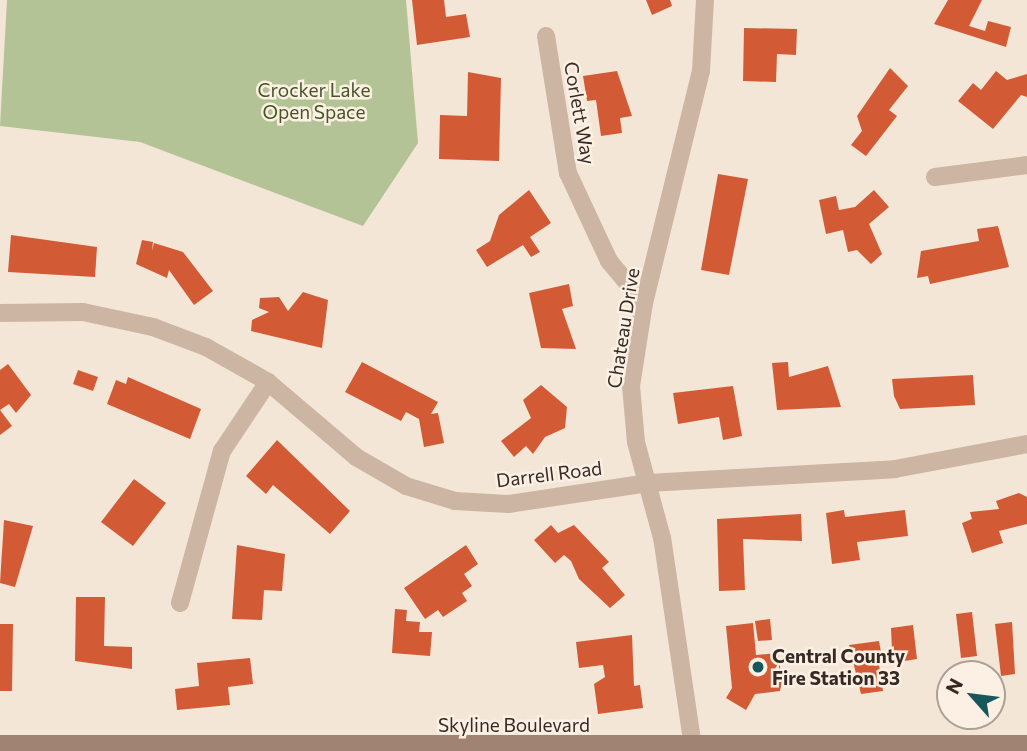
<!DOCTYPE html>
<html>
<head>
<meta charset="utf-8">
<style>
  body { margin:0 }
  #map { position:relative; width:1027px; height:751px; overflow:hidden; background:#f3e6d7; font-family:Commissioner,sans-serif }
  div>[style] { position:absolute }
  .green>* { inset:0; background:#b4c396 }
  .building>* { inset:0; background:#d25b36 }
  .minor>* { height:18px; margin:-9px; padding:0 9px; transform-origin:9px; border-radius:9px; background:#ccb5a2 }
  .tertiary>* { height:18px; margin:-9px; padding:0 9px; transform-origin:9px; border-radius:9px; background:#ccb5a2 }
  .secondary>* { height:18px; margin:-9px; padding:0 9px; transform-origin:9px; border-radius:9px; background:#a08373 }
  .dots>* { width:19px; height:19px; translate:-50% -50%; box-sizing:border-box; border:4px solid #fbf0e3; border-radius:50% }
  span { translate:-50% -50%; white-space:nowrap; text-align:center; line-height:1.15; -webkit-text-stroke:5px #fbf0e3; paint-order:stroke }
  .park-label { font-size:19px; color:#455626 }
  .street-label { font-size:19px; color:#362a25 }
  .poi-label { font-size:19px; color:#362a25; font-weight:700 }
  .left { translate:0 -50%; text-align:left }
  .north { position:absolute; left:936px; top:660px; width:70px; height:70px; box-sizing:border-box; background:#fbf0e3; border:2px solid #aca197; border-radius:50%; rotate:298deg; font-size:19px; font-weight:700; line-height:28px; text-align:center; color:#362a25 }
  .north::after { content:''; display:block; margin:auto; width:24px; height:32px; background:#17575b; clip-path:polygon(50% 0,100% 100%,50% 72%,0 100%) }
</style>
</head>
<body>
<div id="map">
  <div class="green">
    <div style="clip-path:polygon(7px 0,406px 0,418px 143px,363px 226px,140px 142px,0 126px)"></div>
  </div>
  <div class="building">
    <div style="clip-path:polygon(412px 0,444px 0,446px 17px,466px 14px,470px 37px,417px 45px)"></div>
    <div style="clip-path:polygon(646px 0,670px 0,672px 6px,652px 15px)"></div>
    <div style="clip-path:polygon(948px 0,982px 0,969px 26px,985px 31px,988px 21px,1011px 27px,1006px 47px,934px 24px)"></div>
    <div style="clip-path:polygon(744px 28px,797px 29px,796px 55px,777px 54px,776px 82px,743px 81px)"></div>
    <div style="clip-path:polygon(890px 68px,908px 86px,889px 110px,897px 116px,866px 156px,851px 145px,862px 131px,857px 116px)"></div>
    <div style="clip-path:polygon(617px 71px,632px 116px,620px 118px,622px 133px,601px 136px,596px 100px,587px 101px,583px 76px)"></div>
    <div style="clip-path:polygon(996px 71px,1007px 80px,1027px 74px,1027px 97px,1021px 95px,993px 129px,958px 101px,973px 83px,981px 90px)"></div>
    <div style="clip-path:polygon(468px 72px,501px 78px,499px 161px,439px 159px,440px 115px,467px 116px)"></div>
    <div style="clip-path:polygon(718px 174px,748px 179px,729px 275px,701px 270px)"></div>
    <div style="clip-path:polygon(529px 190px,551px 223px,530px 237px,540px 252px,531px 257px,523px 245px,487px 267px,476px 250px,490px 241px,499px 215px)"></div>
    <div style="clip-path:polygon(874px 190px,889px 207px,869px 224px,882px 254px,871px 264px,857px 250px,848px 252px,843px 230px,826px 234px,819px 200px,836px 196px,839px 210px,855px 207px)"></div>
    <div style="clip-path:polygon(998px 226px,1009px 267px,930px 284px,928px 276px,917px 278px,921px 251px,979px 241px,977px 229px)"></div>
    <div style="clip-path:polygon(11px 235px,97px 247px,95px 277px,8px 272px)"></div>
    <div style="clip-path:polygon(142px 240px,153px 242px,152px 251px,154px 243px,183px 252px,213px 291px,194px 305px,169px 270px,167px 278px,136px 264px)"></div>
    <div style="clip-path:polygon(569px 284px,573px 306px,562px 309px,576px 349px,541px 348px,529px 293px)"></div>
    <div style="clip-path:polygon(303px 292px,328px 300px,322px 348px,251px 331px,252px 320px,269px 312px,259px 308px,260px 298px,279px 297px,288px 311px)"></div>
    <div style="clip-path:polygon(362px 362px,438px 402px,431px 414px,438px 413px,444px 443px,424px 447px,419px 419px,406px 412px,401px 421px,345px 392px)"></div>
    <div style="clip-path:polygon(788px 362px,789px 377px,828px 366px,841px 407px,777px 410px,772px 363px)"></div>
    <div style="clip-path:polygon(8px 364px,31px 395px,16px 413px,9px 404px,0 410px,12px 426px,0 435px,0 370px)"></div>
    <div style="clip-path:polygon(78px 370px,98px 377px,93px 391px,73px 384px)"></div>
    <div style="clip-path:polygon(973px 375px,975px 405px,900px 409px,894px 396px,892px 379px)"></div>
    <div style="clip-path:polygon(128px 377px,201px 409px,190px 439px,107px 404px,116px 380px,126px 384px)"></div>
    <div style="clip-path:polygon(541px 385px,567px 407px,565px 428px,545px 437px,533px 454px,526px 446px,514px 457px,501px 441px,531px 418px,523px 400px)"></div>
    <div style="clip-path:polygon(733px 386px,742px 436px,723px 440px,719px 417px,678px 424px,673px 393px)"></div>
    <div style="clip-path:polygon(277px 440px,350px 511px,330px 534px,273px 485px,266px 494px,246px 476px)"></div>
    <div style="clip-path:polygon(134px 479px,166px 503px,133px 546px,101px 522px)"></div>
    <div style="clip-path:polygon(1019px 493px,1027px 497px,1027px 524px,999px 531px,1003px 543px,972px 553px,962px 523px,972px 519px,970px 512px,999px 509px,996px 501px)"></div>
    <div style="clip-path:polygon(844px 510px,845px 517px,905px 510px,908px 536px,857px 542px,860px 560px,832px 564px,826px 513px)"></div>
    <div style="clip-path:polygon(801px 514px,802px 541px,743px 539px,745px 590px,719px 591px,717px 519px)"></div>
    <div style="clip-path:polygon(4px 520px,33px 526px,15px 587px,0 583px)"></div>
    <div style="clip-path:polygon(551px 525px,558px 533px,574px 525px,609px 562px,602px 568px,625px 595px,610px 608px,579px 579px,571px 561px,564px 555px,555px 563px,534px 540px)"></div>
    <div style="clip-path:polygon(237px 545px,285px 554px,282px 591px,264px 590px,262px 620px,232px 619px)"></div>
    <div style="clip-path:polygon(466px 545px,478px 564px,464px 574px,472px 586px,462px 593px,467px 601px,443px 617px,438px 610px,425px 619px,404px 588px)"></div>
    <div style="clip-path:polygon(76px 597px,105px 597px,104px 646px,132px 647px,132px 669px,75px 661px)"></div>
    <div style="clip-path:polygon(395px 609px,407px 610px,406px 621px,420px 622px,419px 632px,432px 632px,430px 656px,392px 653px)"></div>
    <div style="clip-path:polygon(972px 612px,977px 656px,961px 658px,956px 614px)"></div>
    <div style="clip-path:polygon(770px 619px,772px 640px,758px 641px,755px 621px)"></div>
    <div style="clip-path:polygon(1012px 622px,1015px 674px,1001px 676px,995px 624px)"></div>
    <div style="clip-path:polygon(753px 623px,756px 655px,778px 653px,782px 681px,780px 691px,755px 694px,746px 710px,726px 698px,732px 688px,726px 626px)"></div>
    <div style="clip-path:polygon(0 624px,13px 624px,12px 691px,0 691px)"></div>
    <div style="clip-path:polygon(913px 625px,917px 659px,879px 665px,883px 691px,861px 694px,849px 645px,879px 641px,881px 652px,892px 651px,891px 628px)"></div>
    <div style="clip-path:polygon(632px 635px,634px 686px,640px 685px,643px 708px,598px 714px,594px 684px,605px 677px,603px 665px,579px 668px,576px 642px)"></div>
    <div style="clip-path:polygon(250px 658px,253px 684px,228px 687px,230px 705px,177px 710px,175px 689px,199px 686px,197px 663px)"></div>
  </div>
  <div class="minor">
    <div style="left:546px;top:36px;width:139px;rotate:80.9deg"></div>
    <div style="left:568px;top:173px;width:97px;rotate:65deg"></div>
    <div style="left:609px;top:261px;width:55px;rotate:50.2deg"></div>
    <div style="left:935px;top:177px;width:93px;rotate:-7.4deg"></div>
    <div style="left:0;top:313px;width:83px;rotate:-0.7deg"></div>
    <div style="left:83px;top:312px;width:72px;rotate:12.1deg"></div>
    <div style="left:153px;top:327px;width:57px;rotate:20.7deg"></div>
    <div style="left:206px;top:347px;width:71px;rotate:29.4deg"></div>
    <div style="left:268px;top:382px;width:116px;rotate:40.4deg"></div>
    <div style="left:356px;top:457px;width:58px;rotate:30.1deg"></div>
    <div style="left:406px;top:486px;width:51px;rotate:17deg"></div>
    <div style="left:455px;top:501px;width:53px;rotate:3.2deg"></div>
    <div style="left:508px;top:504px;width:142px;rotate:-8.5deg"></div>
    <div style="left:648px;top:483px;width:247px;rotate:-3.2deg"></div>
    <div style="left:895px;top:469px;width:134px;rotate:-10.7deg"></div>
    <div style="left:180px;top:603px;width:158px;rotate:-74.6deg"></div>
    <div style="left:222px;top:451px;width:83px;rotate:-56.3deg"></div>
  </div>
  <div class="tertiary">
    <div style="left:693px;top:747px;width:211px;rotate:-98.4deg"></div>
    <div style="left:662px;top:538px;width:99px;rotate:-105.2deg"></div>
    <div style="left:636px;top:442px;width:56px;rotate:-95.1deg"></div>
    <div style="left:631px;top:386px;width:84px;rotate:-81.1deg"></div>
    <div style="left:644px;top:303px;width:239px;rotate:-76.2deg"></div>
    <div style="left:701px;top:71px;width:71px;rotate:-86.8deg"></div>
  </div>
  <div class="secondary">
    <div style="left:0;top:744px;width:1027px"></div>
  </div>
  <div class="dots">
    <div style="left:758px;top:667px;background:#17575b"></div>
  </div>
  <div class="park-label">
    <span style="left:314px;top:101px">Crocker Lake<br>Open Space</span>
  </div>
  <div class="street-label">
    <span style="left:580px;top:113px;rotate:80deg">Corlett Way</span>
    <span style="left:623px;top:328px;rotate:-81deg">Chateau Drive</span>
    <span style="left:549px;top:474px;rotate:-7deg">Darrell Road</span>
    <span style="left:514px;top:725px">Skyline Boulevard</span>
  </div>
  <div class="poi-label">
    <span class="left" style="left:772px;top:667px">Central County<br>Fire Station 33</span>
  </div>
  <div class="north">N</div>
</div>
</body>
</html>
